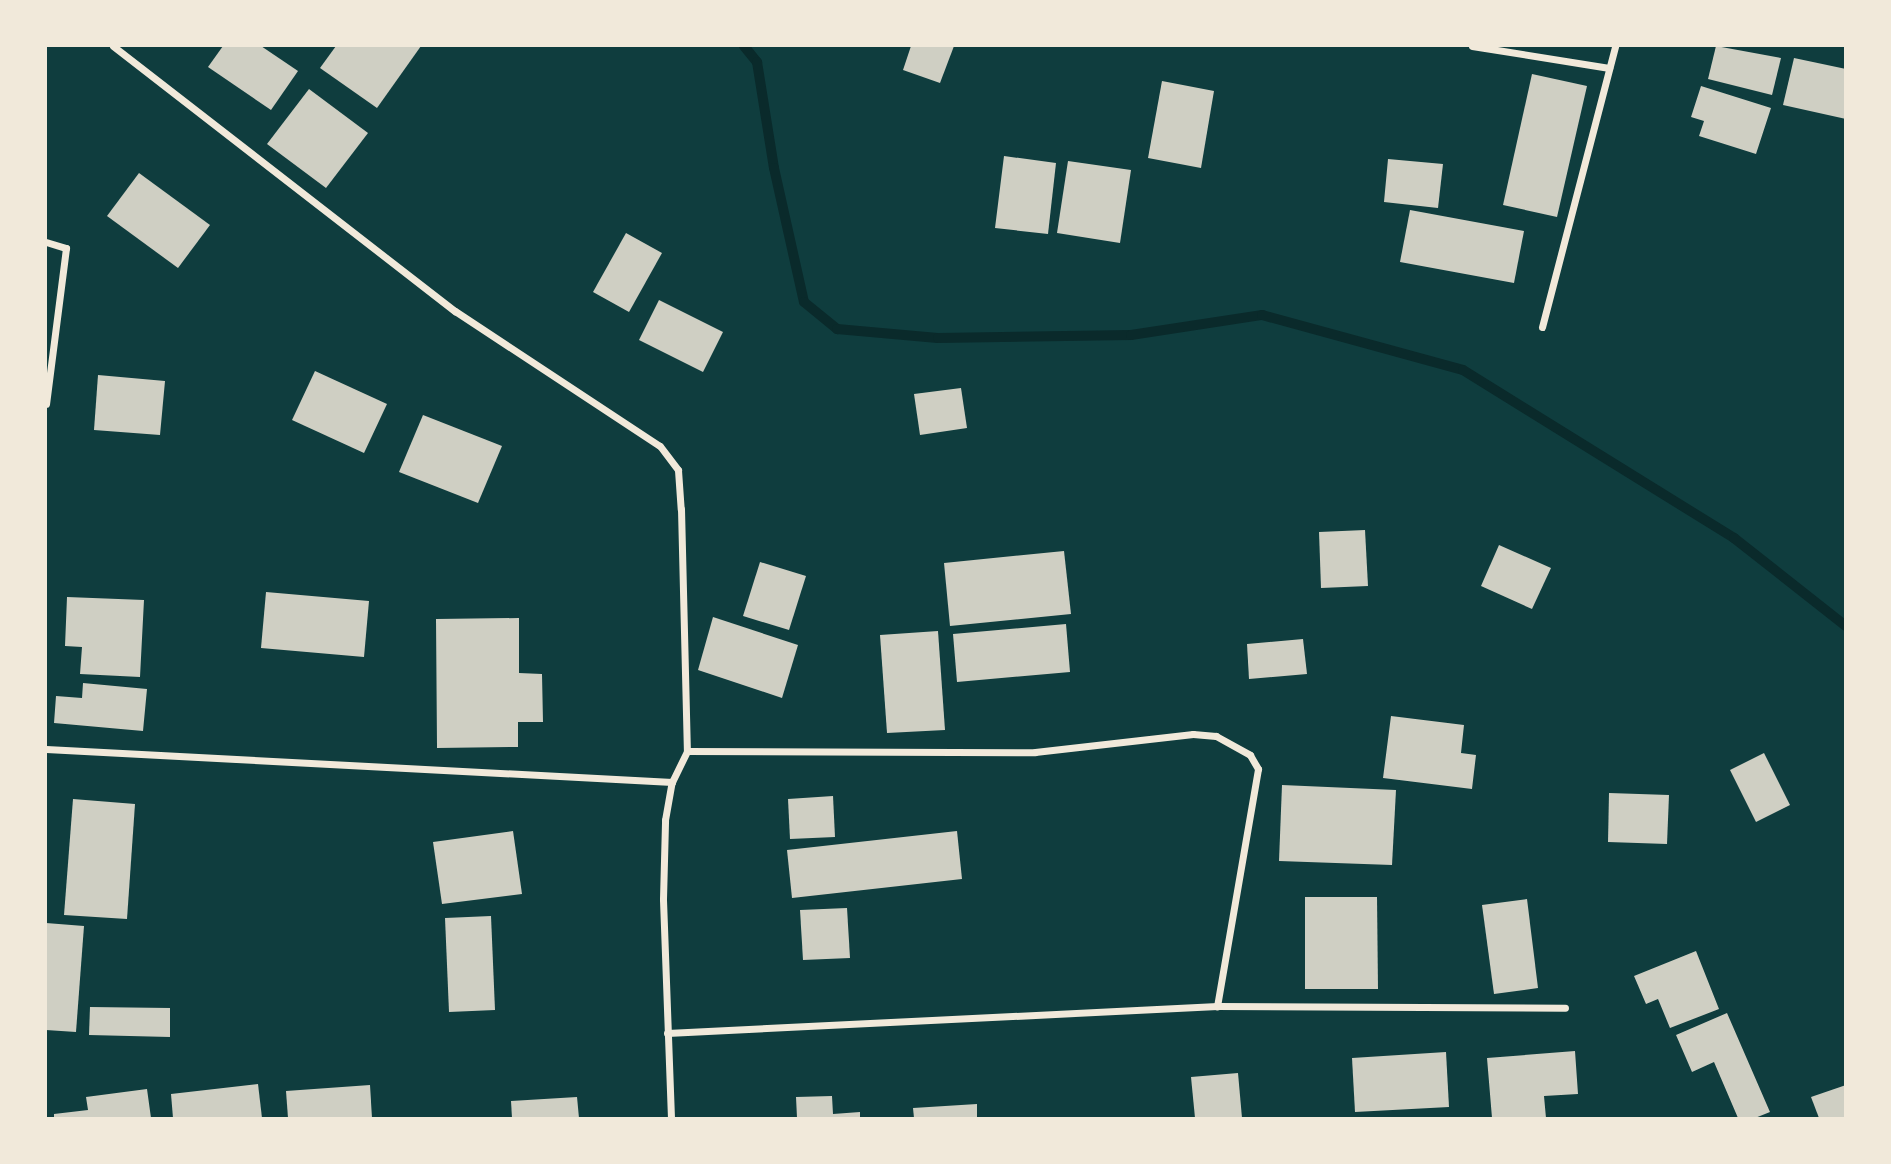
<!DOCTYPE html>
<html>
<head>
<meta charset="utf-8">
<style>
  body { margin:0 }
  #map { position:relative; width:1891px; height:1164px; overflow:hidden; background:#0f3d3e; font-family:Lora,serif }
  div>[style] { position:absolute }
  .stream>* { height:10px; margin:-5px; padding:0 5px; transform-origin:5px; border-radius:5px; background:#0a2a2b }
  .building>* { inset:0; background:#cfcfc3 }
  .minor>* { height:7px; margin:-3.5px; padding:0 3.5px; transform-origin:3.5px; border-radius:3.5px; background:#f1e9da }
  span { translate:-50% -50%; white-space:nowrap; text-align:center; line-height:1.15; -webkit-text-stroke:7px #f1e9da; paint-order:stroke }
  .frame { position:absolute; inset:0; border:47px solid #f1e9da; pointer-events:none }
</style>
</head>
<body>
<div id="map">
  <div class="stream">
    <div style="left:744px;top:46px;width:21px;rotate:51deg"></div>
    <div style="left:757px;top:62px;width:107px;rotate:80.9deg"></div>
    <div style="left:774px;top:168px;width:137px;rotate:77.4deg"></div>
    <div style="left:804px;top:302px;width:43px;rotate:39.3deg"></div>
    <div style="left:837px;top:329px;width:101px;rotate:5.1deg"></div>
    <div style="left:938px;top:338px;width:193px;rotate:-0.9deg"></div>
    <div style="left:1131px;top:335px;width:133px;rotate:-8.7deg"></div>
    <div style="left:1262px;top:315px;width:208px;rotate:15.3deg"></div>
    <div style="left:1463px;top:370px;width:319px;rotate:31.8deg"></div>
    <div style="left:1734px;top:538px;width:142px;rotate:38.2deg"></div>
  </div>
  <div class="building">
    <div style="clip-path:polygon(223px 46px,261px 46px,298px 71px,271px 110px,208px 67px)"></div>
    <div style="clip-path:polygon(336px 46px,421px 46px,377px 108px,320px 68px)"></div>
    <div style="clip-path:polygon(911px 46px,954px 46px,940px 83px,903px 70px)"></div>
    <div style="clip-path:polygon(1716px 46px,1781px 58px,1772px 95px,1708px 79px)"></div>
    <div style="clip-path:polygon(1794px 58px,1846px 69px,1846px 119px,1783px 105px)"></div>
    <div style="clip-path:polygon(1532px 74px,1587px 86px,1557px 217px,1503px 205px)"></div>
    <div style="clip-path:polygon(1162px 81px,1214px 91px,1201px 168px,1148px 158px)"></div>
    <div style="clip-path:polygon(1701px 86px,1771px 108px,1756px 154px,1699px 136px,1704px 121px,1691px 117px)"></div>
    <div style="clip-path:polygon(309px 89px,368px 133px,326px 188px,267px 144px)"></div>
    <div style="clip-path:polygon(1004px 156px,1056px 163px,1048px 234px,995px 228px)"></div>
    <div style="clip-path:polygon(1388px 159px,1443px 164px,1438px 208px,1384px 202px)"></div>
    <div style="clip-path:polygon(1068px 161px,1131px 170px,1120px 243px,1057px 233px)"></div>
    <div style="clip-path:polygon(139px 173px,210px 225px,178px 268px,107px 216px)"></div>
    <div style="clip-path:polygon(1410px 210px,1524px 231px,1514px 283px,1400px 262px)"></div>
    <div style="clip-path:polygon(626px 233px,662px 253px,629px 312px,593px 292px)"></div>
    <div style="clip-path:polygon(659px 300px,723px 332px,703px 372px,639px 340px)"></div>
    <div style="clip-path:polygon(315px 371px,387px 404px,364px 453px,292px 420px)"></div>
    <div style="clip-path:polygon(98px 375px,165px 381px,160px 435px,94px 430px)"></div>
    <div style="clip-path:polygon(961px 388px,967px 428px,920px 435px,914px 394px)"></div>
    <div style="clip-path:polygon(423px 415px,502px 446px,478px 503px,399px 472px)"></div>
    <div style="clip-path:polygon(1365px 530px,1368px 586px,1321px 588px,1319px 532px)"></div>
    <div style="clip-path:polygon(1499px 545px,1551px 568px,1532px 609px,1481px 586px)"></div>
    <div style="clip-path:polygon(1064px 551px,1071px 614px,950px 626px,944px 563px)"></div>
    <div style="clip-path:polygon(760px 562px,806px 576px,789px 630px,743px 616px)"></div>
    <div style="clip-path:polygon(266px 592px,369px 601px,364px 657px,261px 648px)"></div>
    <div style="clip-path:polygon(67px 597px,144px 600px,140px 677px,80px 674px,82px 647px,65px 646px)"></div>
    <div style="clip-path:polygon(713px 617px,798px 645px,782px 698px,698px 670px)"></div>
    <div style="clip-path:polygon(519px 618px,519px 673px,542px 674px,543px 722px,518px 722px,518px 747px,437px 748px,436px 619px)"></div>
    <div style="clip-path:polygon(1066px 624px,1070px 672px,957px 682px,953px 634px)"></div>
    <div style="clip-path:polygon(938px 631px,945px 730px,887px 733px,880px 635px)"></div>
    <div style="clip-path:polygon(1303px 639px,1307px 674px,1249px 679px,1247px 644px)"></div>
    <div style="clip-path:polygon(83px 683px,147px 689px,143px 731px,54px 723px,56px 696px,82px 698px)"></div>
    <div style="clip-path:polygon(1391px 716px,1464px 725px,1461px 753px,1476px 755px,1472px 789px,1383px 778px)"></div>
    <div style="clip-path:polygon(1764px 753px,1790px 805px,1756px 822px,1730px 770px)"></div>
    <div style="clip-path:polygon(1282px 785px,1396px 790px,1392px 865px,1279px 861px)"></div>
    <div style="clip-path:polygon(1609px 793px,1669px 795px,1667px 844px,1608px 842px)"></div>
    <div style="clip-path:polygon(833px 796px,835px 837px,790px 839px,788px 799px)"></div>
    <div style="clip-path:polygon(73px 799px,135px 804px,127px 919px,64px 915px)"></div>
    <div style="clip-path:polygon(513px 831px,522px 894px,442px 904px,433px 842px)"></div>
    <div style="clip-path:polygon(957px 831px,962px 879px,792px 898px,787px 850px)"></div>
    <div style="clip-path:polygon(1305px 897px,1377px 897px,1378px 989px,1305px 989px)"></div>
    <div style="clip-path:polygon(1527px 899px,1538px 988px,1494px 994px,1482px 905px)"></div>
    <div style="clip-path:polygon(847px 908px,850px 958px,803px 960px,800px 910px)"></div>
    <div style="clip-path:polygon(491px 916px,495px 1010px,449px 1012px,445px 918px)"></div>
    <div style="clip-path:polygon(46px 923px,84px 926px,76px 1032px,46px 1030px)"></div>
    <div style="clip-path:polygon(1696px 951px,1719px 1009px,1670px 1028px,1658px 999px,1646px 1004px,1634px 976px)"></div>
    <div style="clip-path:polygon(90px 1007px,170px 1008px,170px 1037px,89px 1035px)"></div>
    <div style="clip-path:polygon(1727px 1013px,1770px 1112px,1755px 1118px,1738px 1118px,1714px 1062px,1692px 1072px,1676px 1035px)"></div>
    <div style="clip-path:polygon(1575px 1051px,1578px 1094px,1544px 1096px,1546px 1118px,1492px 1118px,1487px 1058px)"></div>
    <div style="clip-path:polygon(1446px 1052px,1449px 1107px,1355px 1112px,1352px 1058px)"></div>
    <div style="clip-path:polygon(1238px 1073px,1242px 1118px,1195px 1118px,1191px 1077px)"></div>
    <div style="clip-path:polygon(258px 1084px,262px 1118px,173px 1118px,171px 1094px)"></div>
    <div style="clip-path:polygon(370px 1085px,372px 1118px,288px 1118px,286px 1091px)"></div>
    <div style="clip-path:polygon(1846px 1085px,1846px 1118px,1819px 1118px,1811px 1097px)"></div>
    <div style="clip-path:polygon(147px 1089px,151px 1118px,54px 1118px,54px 1114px,88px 1110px,86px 1097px)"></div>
    <div style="clip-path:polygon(832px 1096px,833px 1114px,860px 1112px,860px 1118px,797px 1118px,796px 1097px)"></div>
    <div style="clip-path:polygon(577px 1097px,579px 1118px,512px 1118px,511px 1101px)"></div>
    <div style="clip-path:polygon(977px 1104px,977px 1118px,914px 1118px,913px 1108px)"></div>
  </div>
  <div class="minor">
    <div style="left:113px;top:46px;width:433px;rotate:37.8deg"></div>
    <div style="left:455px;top:311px;width:245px;rotate:33.4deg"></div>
    <div style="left:660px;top:446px;width:30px;rotate:53deg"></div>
    <div style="left:678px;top:470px;width:39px;rotate:86deg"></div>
    <div style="left:681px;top:509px;width:242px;rotate:88.6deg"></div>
    <div style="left:1472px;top:46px;width:139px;rotate:9.1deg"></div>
    <div style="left:46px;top:242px;width:21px;rotate:17deg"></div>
    <div style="left:66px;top:248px;width:157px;rotate:97.3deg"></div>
    <div style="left:1542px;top:327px;width:290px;rotate:-75.4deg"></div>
    <div style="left:46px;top:749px;width:627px;rotate:3.02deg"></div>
    <div style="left:667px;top:1033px;width:551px;rotate:-2.81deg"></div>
    <div style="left:1217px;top:1006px;width:348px;rotate:0.3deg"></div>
    <div style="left:671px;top:1118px;width:219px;rotate:-92.1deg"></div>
    <div style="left:663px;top:899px;width:79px;rotate:-88.5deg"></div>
    <div style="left:665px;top:820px;width:39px;rotate:-80deg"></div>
    <div style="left:672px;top:782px;width:34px;rotate:-64deg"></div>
    <div style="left:687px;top:751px;width:348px;rotate:0.2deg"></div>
    <div style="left:1035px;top:752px;width:159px;rotate:-6.5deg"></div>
    <div style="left:1193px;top:734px;width:23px;rotate:5deg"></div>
    <div style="left:1216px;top:736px;width:39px;rotate:29deg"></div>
    <div style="left:1250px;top:755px;width:16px;rotate:60deg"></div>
    <div style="left:1258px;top:769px;width:241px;rotate:99.8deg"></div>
  </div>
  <div class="frame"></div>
</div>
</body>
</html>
